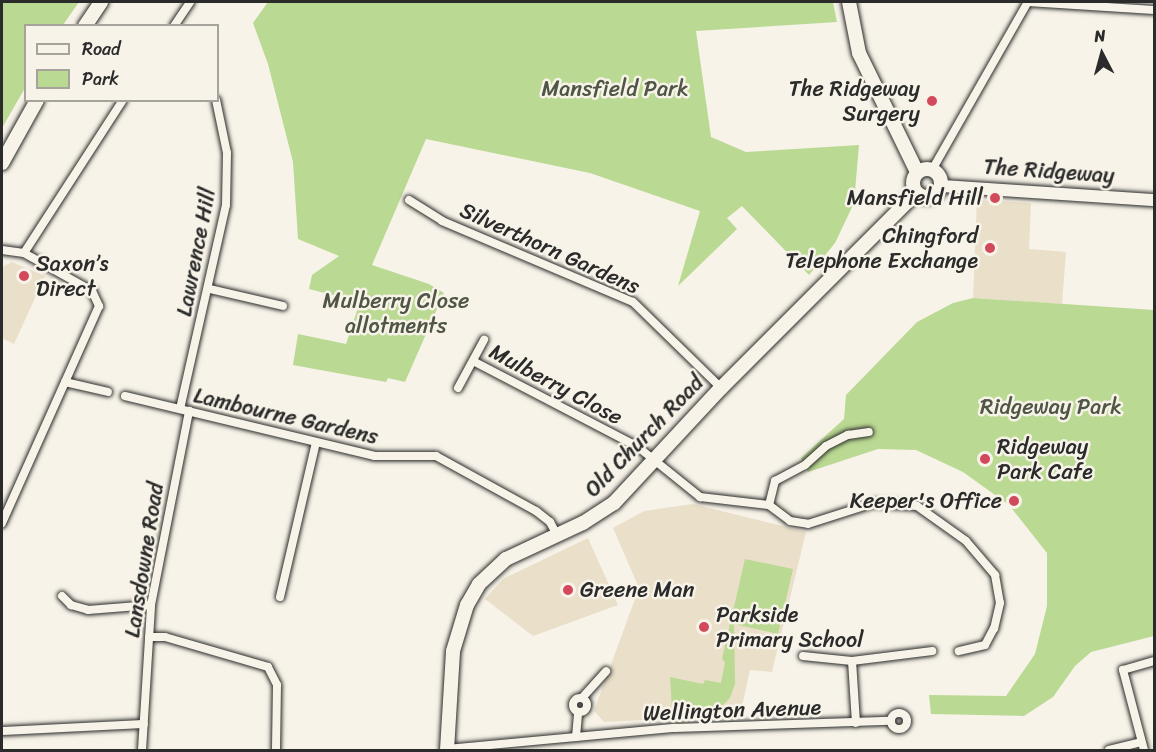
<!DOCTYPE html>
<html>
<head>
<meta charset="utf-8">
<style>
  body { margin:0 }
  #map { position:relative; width:1156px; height:752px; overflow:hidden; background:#f7f3e8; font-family:Sriracha,sans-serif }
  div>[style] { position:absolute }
  .built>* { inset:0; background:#eadfc9 }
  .green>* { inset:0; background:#bad992 }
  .roads { filter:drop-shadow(0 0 2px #2b2b2b) drop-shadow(0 0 2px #2b2b2b) }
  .minor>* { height:8px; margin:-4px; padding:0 4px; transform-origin:4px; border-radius:4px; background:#f7f3e8 }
  .minor>.ring { margin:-4px; padding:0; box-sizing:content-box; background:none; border:8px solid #f7f3e8; border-radius:50% }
  .secondary>* { height:12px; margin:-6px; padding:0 6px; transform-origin:6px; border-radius:6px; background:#f7f3e8 }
  .primary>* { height:14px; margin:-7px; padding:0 7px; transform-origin:7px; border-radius:7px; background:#f7f3e8 }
  .primary>.ring { margin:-7px; padding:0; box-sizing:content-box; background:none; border:14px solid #f7f3e8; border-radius:50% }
  .dots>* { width:16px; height:16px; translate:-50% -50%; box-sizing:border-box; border:3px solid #f7f3e8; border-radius:50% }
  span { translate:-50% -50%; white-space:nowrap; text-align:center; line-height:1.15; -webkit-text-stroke:5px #f7f3e8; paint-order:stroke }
  .poi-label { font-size:22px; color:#2b2b2b }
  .right { translate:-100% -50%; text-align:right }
  .left { translate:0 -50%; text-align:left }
  .park-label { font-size:22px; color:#4f5645 }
  .street-label { font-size:22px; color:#2b2b2b }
  .frame { position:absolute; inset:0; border:3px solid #2b2b2b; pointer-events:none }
  .legend { position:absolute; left:24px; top:24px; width:195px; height:78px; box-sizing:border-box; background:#f7f3e8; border:2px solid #a5a39c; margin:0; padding:8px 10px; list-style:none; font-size:18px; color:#2b2b2b }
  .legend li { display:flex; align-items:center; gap:12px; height:30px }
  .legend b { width:30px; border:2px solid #a5a39c }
  .north { position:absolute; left:1072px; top:24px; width:60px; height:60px; -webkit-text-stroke:4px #f7f3e8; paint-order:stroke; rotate:354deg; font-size:16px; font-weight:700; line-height:24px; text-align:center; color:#2b2b2b }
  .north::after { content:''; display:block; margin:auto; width:21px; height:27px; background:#2b2b2b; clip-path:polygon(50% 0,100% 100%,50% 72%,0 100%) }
</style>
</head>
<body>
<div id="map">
  <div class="built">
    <div style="clip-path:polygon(977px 200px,1031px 203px,1029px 249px,1066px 252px,1062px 304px,973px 298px)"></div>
    <div style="clip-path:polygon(12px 262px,45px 276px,14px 344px,2px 338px,2px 267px)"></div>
    <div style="clip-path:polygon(693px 504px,806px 532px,772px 672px,750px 670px,740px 715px,604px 722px,594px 711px,639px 588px,613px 528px,644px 511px)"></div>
    <div style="clip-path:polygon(588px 538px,618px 605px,533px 636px,485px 599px,503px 579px)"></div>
  </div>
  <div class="green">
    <div style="clip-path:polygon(2px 2px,79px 2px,63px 25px,26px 26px,25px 88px,2px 128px)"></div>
    <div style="clip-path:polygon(268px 2px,833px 2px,837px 22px,696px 31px,711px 137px,746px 152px,859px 145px,854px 203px,835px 243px,809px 275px,742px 206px,727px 218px,737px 229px,678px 286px,700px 211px,590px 173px,426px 139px,372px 265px,429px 284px,444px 293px,405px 382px,388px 378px,386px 382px,293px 365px,298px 334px,346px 344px,360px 302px,309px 289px,312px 275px,339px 256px,298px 239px,293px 162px,268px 64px,253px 23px)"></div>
    <div style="clip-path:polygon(973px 298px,1154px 310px,1154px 636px,1091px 652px,1075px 666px,1053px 697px,1024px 716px,931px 714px,929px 695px,1006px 696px,1035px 654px,1047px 606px,1047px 553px,1009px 505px,963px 472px,916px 450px,878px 449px,808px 472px,801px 458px,844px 419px,846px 395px,917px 322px,953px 303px)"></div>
    <div style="clip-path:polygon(745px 559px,793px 569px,778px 634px,734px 624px,735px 684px,730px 698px,722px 706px,672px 709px,670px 677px,703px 684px,705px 680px,721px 683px,725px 662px,722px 659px)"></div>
  </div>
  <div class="roads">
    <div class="minor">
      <div style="left:1028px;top:2px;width:126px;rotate:3.6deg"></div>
      <div style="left:174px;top:26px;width:29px;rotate:-56deg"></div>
      <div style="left:932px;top:170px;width:193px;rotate:-60.3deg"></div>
      <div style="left:409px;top:200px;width:39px;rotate:32deg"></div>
      <div style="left:442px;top:221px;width:207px;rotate:23deg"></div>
      <div style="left:633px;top:302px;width:123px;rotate:44.3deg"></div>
      <div style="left:2px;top:250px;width:22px;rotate:8deg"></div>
      <div style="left:24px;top:253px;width:78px;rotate:29.2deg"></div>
      <div style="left:92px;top:291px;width:17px;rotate:65deg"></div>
      <div style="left:99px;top:306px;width:238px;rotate:114.1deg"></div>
      <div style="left:24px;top:253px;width:182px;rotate:-57.1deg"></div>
      <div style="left:210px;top:289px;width:75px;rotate:13.1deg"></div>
      <div style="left:473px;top:361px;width:186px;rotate:27.5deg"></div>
      <div style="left:638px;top:447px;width:80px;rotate:38.9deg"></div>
      <div style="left:700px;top:497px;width:69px;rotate:6.6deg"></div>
      <div style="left:769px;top:505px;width:26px;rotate:37deg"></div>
      <div style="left:790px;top:521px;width:18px;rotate:9deg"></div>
      <div style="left:808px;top:524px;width:69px;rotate:-17.7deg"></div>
      <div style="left:874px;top:503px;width:43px;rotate:4deg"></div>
      <div style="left:917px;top:506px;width:60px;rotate:35.5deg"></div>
      <div style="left:966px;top:541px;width:45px;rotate:49.5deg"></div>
      <div style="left:995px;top:575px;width:28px;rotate:80deg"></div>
      <div style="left:1000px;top:603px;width:26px;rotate:103deg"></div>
      <div style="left:994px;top:628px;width:19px;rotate:118deg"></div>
      <div style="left:985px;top:645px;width:27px;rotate:167deg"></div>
      <div style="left:65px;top:382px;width:44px;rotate:13.1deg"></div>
      <div style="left:458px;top:388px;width:55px;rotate:-61.6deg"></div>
      <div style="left:125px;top:396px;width:257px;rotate:13.5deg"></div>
      <div style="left:375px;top:456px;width:61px"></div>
      <div style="left:436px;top:456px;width:114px;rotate:28.8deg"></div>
      <div style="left:536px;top:511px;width:18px;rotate:38deg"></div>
      <div style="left:550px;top:522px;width:15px;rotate:62deg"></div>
      <div style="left:180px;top:409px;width:209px;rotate:-77.3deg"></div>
      <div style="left:226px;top:205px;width:52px;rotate:-88.9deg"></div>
      <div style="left:227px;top:153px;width:54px;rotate:-101.7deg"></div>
      <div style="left:769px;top:505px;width:25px;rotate:-76deg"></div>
      <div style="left:775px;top:481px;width:34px;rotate:-28deg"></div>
      <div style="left:805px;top:465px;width:28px;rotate:-42deg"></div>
      <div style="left:826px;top:446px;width:25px;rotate:-27deg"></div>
      <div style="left:848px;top:435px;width:21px;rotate:-8deg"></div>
      <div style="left:62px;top:596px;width:13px;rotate:45deg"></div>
      <div style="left:71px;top:605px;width:18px;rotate:16deg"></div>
      <div style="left:88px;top:610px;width:63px;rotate:-4.5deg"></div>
      <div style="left:280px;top:597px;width:159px;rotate:-76.9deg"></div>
      <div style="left:149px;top:637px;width:16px"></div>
      <div style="left:165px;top:637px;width:107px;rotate:16.2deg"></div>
      <div style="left:268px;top:667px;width:20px;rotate:63deg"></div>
      <div style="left:277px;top:685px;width:65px;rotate:90.9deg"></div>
      <div style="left:803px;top:656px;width:49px;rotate:5.8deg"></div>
      <div style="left:852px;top:661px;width:81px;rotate:-7.1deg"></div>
      <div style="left:852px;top:661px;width:62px;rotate:86.3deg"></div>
      <div class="ring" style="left:573px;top:698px;width:6px;height:6px"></div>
      <div style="left:582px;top:698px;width:36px;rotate:-48deg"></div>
      <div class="ring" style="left:891px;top:713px;width:8px;height:8px"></div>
      <div style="left:2px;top:731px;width:142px;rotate:-2.8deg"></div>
      <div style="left:576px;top:737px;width:25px;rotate:-85deg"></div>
      <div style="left:447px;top:749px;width:229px;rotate:-5.3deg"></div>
      <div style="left:675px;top:728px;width:215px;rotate:-1.9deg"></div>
      <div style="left:142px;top:750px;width:145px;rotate:-86.4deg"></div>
      <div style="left:151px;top:605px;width:198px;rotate:-78.9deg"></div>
      <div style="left:1109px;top:750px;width:33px;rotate:-14deg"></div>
      <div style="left:1144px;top:750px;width:83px;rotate:-104.7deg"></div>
      <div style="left:1123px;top:670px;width:32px;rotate:-16deg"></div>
    </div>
    <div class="secondary">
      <div style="left:941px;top:186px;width:213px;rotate:3.8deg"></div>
    </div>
    <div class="primary">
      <div style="left:849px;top:2px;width:52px;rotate:78.9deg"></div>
      <div style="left:859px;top:53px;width:132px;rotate:64deg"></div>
      <div style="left:85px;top:26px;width:29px;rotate:-56deg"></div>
      <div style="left:2px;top:163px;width:72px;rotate:-60.9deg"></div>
      <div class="ring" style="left:913px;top:169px;width:14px;height:14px"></div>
      <div style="left:447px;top:750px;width:99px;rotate:-86.5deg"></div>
      <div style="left:453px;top:651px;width:48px;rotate:-73.1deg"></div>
      <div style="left:467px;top:605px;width:24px;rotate:-60deg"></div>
      <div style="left:479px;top:584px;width:37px;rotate:-43deg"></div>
      <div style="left:506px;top:559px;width:85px;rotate:-25.1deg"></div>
      <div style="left:583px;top:523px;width:37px;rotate:-33deg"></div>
      <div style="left:614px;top:503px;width:157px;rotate:-47.1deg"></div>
      <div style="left:721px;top:388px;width:276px;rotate:-45deg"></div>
    </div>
  </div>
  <div class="dots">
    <div style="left:932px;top:101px;background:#d1495b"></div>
    <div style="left:995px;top:198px;background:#d1495b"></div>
    <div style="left:990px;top:248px;background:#d1495b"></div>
    <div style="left:24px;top:276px;background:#d1495b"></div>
    <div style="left:985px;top:459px;background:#d1495b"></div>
    <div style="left:1014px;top:501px;background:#d1495b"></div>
    <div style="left:568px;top:590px;background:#d1495b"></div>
    <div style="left:704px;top:627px;background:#d1495b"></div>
  </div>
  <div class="poi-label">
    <span class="right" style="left:920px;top:101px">The Ridgeway<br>Surgery</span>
    <span class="right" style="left:983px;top:198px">Mansfield Hill</span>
    <span class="right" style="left:978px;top:248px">Chingford<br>Telephone Exchange</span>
    <span class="left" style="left:36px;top:276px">Saxon’s<br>Direct</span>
    <span class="left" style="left:997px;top:459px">Ridgeway<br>Park Cafe</span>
    <span class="right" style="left:1002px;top:501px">Keeper's Office</span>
    <span class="left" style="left:580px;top:590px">Greene Man</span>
    <span class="left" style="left:716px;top:627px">Parkside<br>Primary School</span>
  </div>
  <div class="park-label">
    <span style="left:615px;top:89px">Mansfield Park</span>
    <span style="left:396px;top:313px">Mulberry Close<br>allotments</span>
    <span style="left:1051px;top:407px">Ridgeway Park</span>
  </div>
  <div class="street-label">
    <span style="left:1049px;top:171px;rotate:4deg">The Ridgeway</span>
    <span style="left:550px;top:248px;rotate:24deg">Silverthorn Gardens</span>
    <span style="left:196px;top:252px;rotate:-79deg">Lawrence Hill</span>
    <span style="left:556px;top:384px;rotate:28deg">Mulberry Close</span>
    <span style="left:286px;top:416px;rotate:13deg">Lambourne Gardens</span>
    <span style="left:644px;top:436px;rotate:-46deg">Old Church Road</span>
    <span style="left:144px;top:560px;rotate:-81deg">Lansdowne Road</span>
    <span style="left:732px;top:710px;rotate:-2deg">Wellington Avenue</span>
  </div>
  <div class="frame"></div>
  <ul class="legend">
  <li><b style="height:8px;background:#f7f3e8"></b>Road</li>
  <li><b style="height:16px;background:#bad992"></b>Park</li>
  </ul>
  <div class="north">N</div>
</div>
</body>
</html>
